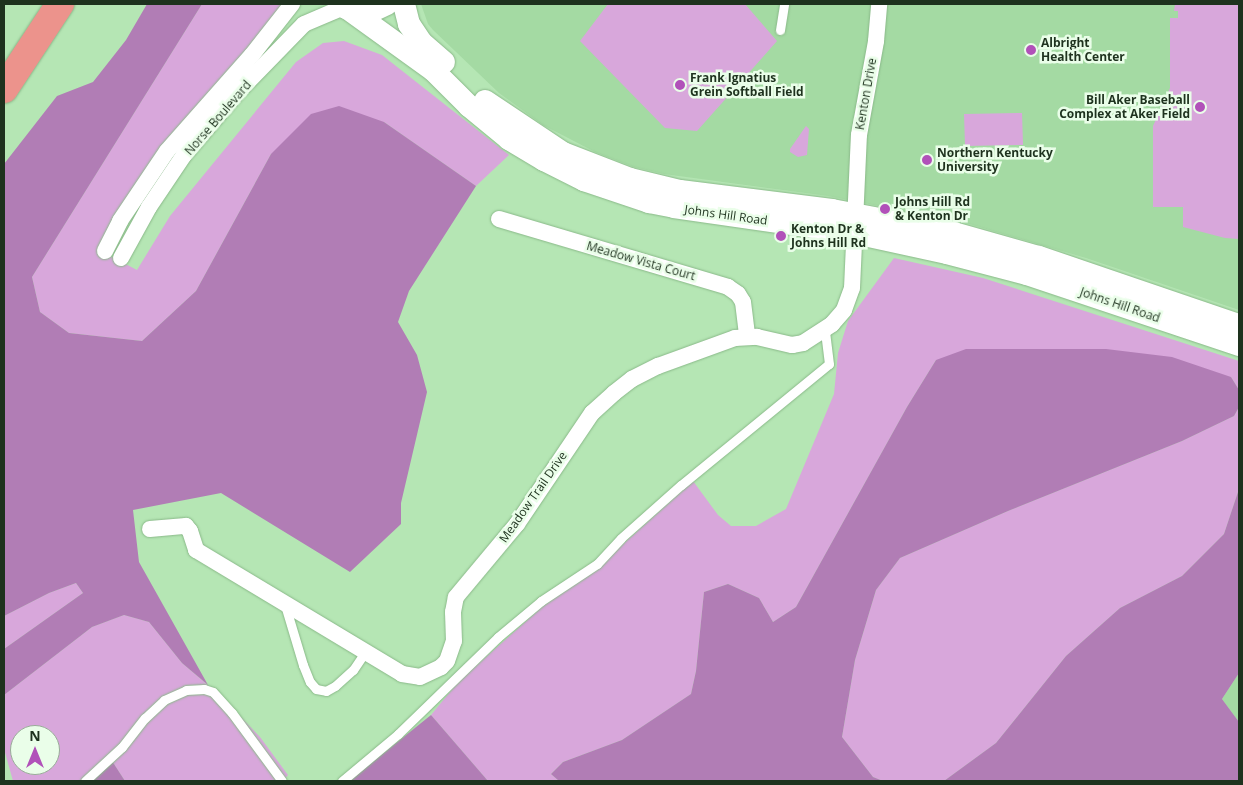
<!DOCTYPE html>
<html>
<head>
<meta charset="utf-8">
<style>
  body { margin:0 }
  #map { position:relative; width:1243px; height:785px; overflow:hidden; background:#b5e6b4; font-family:"Open Sans",sans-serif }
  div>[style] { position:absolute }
  .built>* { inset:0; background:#a4daa3 }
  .green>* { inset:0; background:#d8a7db }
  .forest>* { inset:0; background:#b17db5 }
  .roads { filter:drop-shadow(0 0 1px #8ab989) drop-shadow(0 0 1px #8ab989) }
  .service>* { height:9px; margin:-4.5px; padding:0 4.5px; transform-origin:4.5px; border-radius:4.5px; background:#fff }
  .minor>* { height:16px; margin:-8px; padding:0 8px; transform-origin:8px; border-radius:8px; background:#fff }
  .secondary>* { height:22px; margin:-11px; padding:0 11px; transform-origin:11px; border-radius:11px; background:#fff }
  .motorway>* { height:28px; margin:-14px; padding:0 14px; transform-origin:14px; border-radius:14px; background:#ec938c }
  .dots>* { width:14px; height:14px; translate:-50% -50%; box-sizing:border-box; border:2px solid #eafee9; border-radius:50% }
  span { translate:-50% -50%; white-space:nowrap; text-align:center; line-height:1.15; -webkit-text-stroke:5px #eafee9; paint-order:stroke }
  .poi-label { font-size:12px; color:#1e321e; font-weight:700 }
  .left { translate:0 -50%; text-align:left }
  .right { translate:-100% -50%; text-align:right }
  .street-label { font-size:12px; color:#1e321e }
  .frame { position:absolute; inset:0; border:5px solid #1e321e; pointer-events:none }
  .north { position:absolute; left:10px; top:725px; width:50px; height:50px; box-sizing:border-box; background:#eafee9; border:1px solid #98ac98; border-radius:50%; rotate:0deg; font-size:14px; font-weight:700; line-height:20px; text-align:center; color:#1e321e }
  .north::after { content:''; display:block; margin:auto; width:18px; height:22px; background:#b151b9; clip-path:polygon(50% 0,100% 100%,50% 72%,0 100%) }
</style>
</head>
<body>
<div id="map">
  <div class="built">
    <div style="clip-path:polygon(421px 4px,1239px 4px,1239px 310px,1086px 258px,966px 223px,828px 196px,664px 174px,634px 167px,595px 152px,543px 125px,499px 93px,433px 30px,428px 24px)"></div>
    <div style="clip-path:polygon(1239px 673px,1239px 722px,1222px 699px)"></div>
  </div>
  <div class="green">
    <div style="clip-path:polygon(202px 4px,284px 4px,99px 250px,137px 270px,170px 216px,296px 62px,323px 43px,344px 41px,382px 55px,509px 155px,476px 186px,384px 122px,271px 154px,196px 291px,142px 341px,69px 333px,40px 312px,32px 277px)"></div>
    <div style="clip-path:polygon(608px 4px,745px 4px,777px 41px,697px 131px,665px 128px,580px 41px)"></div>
    <div style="clip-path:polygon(1175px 4px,1239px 4px,1239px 239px,1225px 238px,1183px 227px,1183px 207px,1153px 207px,1153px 126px,1170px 88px,1170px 18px,1178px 18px,1178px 11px,1174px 11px)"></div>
    <div style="clip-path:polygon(1022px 113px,1023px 145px,965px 146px,964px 114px)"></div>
    <div style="clip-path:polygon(806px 126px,809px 129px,807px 155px,798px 157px,790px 152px,790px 149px)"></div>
    <div style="clip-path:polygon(894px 258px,983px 278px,1239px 361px,1239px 390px,1231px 377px,936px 360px,907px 407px,796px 607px,773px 622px,759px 598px,728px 584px,704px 592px,696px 671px,691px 694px,622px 740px,563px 762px,551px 774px,559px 781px,488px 781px,431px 715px,459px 681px,542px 607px,593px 571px,693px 481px,718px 515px,731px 526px,756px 526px,786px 509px,834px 394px,838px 353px,848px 321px)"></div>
    <div style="clip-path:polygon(1239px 407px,1239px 489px,1224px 534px,1182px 576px,1120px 608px,1066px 656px,996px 743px,944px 781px,883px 781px,873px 777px,842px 737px,855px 660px,876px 590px,900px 558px,1008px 511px,1182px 441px,1234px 416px)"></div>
    <div style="clip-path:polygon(76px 583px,83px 593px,4px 649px,4px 616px,49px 593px)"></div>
    <div style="clip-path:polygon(evenodd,124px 615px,149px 622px,182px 663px,224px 699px,260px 737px,288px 775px,283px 781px,125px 781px,112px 761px,90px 781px,13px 781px,4px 749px,4px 695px,92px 627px,124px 615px,20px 735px,50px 735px,50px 765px,20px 765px,20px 735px)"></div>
  </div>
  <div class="forest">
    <div style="clip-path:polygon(147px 4px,202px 4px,32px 277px,40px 312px,69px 333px,142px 341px,196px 291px,271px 154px,311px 114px,339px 106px,384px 122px,476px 186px,409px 291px,398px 322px,417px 355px,427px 392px,401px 503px,401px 524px,350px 572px,221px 493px,133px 510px,139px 562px,208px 685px,182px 663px,149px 622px,124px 615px,92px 627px,4px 695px,4px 649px,83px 593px,76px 583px,49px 593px,4px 616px,4px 164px,57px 96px,93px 82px,126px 40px)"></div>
    <div style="clip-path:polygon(966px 349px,1106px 349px,1172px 357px,1231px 377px,1239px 390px,1239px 407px,1234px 416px,1182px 441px,1008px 511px,900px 558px,876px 590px,855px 660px,842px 737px,873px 777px,883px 781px,559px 781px,551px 774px,563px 762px,622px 740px,691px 694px,696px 671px,704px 592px,728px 584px,759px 598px,773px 622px,796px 607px,907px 407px,936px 360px)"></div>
    <div style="clip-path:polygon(1239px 489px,1239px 673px,1222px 699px,1239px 722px,1239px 781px,944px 781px,996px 743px,1066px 656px,1120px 608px,1182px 576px,1224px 534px)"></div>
    <div style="clip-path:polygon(431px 715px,488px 781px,349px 781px)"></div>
    <div style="clip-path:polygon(112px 761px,125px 781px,90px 781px)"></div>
  </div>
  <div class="roads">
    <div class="service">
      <div style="left:780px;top:30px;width:26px;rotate:-81deg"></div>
      <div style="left:285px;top:605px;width:63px;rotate:73.3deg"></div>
      <div style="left:303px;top:665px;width:18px;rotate:68deg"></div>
      <div style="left:310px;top:682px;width:9px;rotate:49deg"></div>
      <div style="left:316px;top:689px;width:10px;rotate:11deg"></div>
      <div style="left:326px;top:691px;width:10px;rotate:-29deg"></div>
      <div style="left:335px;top:686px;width:24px;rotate:-42deg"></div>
      <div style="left:353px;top:670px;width:22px;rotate:-56deg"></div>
      <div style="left:85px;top:781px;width:50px;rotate:-42.6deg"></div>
      <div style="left:122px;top:747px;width:37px;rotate:-52deg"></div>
      <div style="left:145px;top:718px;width:26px;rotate:-43deg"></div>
      <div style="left:164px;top:700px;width:24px;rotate:-24deg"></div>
      <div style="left:186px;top:690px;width:18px;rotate:-3deg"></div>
      <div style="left:204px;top:689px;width:9px;rotate:18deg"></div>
      <div style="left:213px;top:692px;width:28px;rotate:48deg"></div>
      <div style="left:232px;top:713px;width:84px;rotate:53.7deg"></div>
      <div style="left:342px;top:781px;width:73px;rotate:-40deg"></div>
      <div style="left:398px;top:734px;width:139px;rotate:-44.1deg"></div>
      <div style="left:498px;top:637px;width:56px;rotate:-39.9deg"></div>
      <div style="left:541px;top:601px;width:67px;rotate:-33.5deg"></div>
      <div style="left:597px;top:564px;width:35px;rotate:-47deg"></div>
      <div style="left:621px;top:538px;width:80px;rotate:-41.5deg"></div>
      <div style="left:681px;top:485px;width:191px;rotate:-39.3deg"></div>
      <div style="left:829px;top:364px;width:35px;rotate:-97deg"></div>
    </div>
    <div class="minor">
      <div style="left:499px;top:219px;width:239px;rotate:16.5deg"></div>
      <div style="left:728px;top:287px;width:12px;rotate:35deg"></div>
      <div style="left:738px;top:294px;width:9px;rotate:58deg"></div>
      <div style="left:743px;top:302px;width:35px;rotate:83deg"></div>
      <div style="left:105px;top:251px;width:34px;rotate:-63deg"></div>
      <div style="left:120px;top:221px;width:84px;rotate:-56.1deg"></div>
      <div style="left:167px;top:151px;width:128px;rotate:-48.5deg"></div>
      <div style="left:252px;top:55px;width:65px;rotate:-51.9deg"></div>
      <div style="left:121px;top:258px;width:58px;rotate:-61.2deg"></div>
      <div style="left:149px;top:207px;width:63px;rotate:-56.1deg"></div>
      <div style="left:184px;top:155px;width:82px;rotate:-49.5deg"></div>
      <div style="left:237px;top:93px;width:96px;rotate:-45.8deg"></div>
      <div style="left:304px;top:24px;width:43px;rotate:-23deg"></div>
      <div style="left:150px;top:529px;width:36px;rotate:-5deg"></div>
      <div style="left:186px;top:526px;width:6px;rotate:51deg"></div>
      <div style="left:190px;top:531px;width:20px;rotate:72deg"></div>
      <div style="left:196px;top:550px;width:240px;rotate:31deg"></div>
      <div style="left:402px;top:674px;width:18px;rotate:9deg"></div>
      <div style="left:420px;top:677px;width:23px;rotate:-25deg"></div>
      <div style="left:441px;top:667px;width:8px;rotate:-45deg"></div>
      <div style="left:447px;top:661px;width:21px;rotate:-71deg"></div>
      <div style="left:454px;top:641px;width:29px;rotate:-92deg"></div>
      <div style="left:453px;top:612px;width:15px;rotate:-79deg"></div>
      <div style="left:456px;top:597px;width:95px;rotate:-50.1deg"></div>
      <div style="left:517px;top:524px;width:134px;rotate:-56deg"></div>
      <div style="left:592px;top:413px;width:30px;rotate:-42deg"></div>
      <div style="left:614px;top:393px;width:23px;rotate:-38deg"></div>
      <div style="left:632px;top:379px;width:29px;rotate:-27deg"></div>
      <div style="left:658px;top:366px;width:82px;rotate:-20deg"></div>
      <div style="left:735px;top:338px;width:22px;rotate:-3deg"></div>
      <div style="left:757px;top:337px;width:36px;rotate:13deg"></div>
      <div style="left:792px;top:345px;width:11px;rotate:-10deg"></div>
      <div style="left:803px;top:343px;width:35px;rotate:-33deg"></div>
      <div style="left:832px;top:324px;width:18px;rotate:-49deg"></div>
      <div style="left:844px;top:310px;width:23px;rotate:-70deg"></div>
      <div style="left:852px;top:288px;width:153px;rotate:-87.4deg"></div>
      <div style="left:859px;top:135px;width:96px;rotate:-79.7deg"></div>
      <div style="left:876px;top:41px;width:37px;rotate:-85deg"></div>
    </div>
    <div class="secondary">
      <div style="left:404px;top:4px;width:21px;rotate:76deg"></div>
      <div style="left:409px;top:24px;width:23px;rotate:56deg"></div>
      <div style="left:422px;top:43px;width:29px;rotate:41deg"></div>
      <div style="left:346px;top:8px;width:14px;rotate:17deg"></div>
      <div style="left:359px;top:12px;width:13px;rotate:-4deg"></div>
      <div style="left:372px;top:11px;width:17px;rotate:-25deg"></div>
      <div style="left:347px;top:8px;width:106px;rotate:35.8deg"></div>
      <div style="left:433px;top:70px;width:51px;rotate:45deg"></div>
      <div style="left:469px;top:106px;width:52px;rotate:39.5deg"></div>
      <div style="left:509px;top:139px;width:41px;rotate:31deg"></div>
      <div style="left:544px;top:160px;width:45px;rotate:26.6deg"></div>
      <div style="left:584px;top:180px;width:69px;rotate:18.7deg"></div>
      <div style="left:649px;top:202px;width:25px;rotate:11deg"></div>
      <div style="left:674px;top:207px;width:183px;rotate:8.2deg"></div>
      <div style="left:855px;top:233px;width:94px;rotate:12.3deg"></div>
      <div style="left:947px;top:253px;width:83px;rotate:14.7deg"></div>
      <div style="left:1027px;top:274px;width:224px;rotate:18.5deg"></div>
      <div style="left:485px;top:101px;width:94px;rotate:33.7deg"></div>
      <div style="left:563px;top:153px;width:72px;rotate:21.2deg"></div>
      <div style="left:630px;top:179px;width:51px;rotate:13.5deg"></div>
      <div style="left:680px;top:191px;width:153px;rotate:7.1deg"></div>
      <div style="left:832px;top:210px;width:124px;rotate:10.7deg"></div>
      <div style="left:954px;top:233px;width:88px;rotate:15.8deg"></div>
      <div style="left:1039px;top:257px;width:211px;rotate:18.8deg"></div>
    </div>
    <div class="motorway">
      <div style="left:4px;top:89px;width:102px;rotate:-56.6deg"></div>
    </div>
  </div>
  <div class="dots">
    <div style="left:1031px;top:50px;background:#b151b9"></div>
    <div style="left:680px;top:85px;background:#b151b9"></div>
    <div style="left:1200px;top:107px;background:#b151b9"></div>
    <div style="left:927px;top:160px;background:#b151b9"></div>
    <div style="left:885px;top:209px;background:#b151b9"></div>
    <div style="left:781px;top:236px;background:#b151b9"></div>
  </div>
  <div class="poi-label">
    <span class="left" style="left:1041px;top:50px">Albright<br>Health Center</span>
    <span class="left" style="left:690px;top:85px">Frank Ignatius<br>Grein Softball Field</span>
    <span class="right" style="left:1190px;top:107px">Bill Aker Baseball<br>Complex at Aker Field</span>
    <span class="left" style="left:937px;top:160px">Northern Kentucky<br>University</span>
    <span class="left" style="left:895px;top:209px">Johns Hill Rd<br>&amp; Kenton Dr</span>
    <span class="left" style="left:791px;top:236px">Kenton Dr &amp;<br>Johns Hill Rd</span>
  </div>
  <div class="street-label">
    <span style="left:866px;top:94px;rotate:-80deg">Kenton Drive</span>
    <span style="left:218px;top:118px;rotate:-49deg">Norse Boulevard</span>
    <span style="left:726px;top:215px;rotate:8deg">Johns Hill Road</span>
    <span style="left:641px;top:261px;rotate:16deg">Meadow Vista Court</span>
    <span style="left:1120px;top:305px;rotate:19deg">Johns Hill Road</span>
    <span style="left:533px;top:497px;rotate:-55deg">Meadow Trail Drive</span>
  </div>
  <div class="frame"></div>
  <div class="north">N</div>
</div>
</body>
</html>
